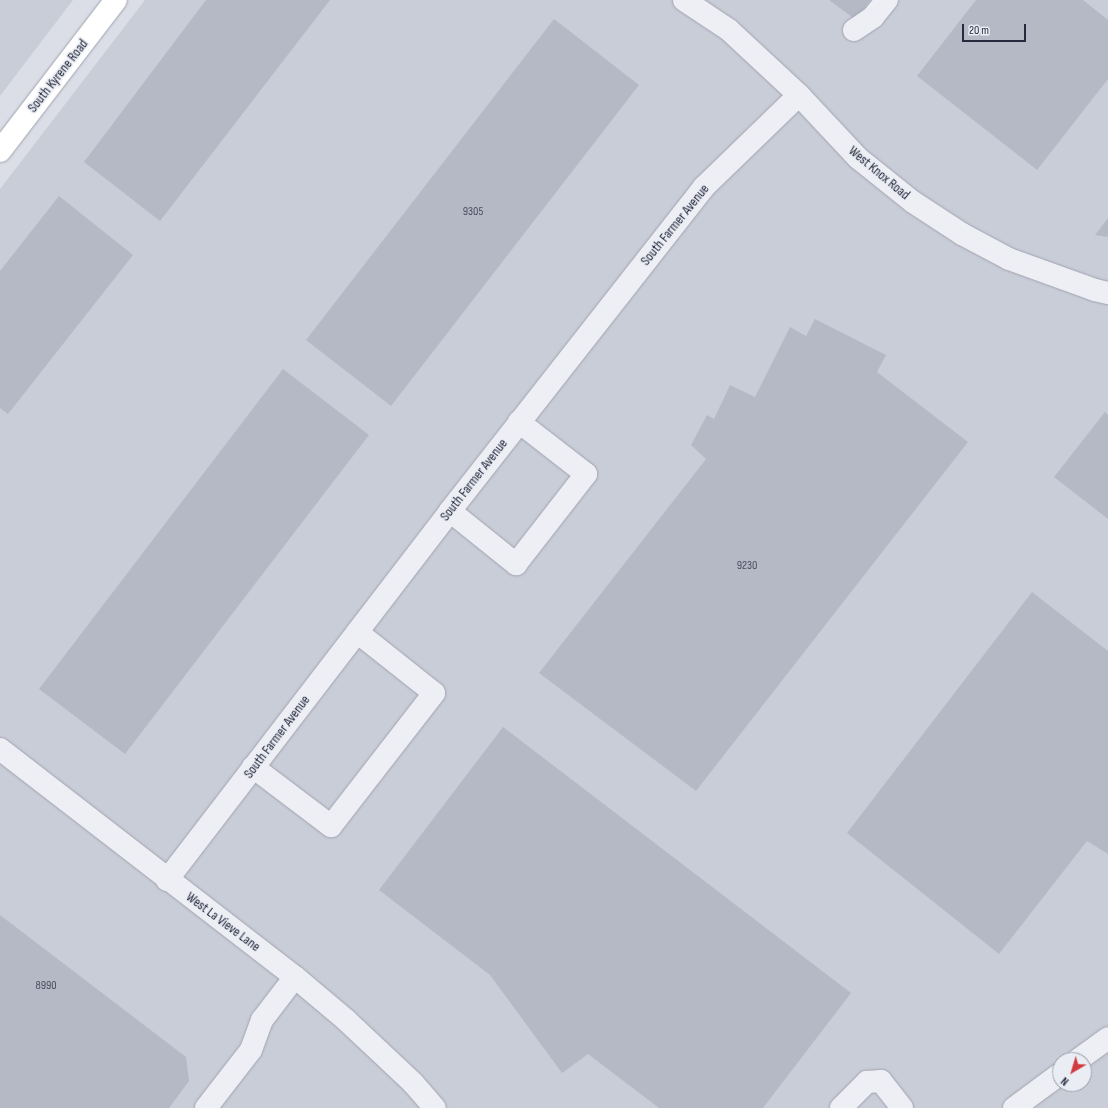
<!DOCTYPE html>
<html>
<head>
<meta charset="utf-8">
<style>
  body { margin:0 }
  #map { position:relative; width:1108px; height:1108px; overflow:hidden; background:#dbdee6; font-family:"Sofia Sans Condensed",sans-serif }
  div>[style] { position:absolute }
  .built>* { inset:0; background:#c9cdd8 }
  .building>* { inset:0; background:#b5b9c6 }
  .roads { filter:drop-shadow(0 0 1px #a1a4b0) drop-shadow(0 0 1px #a1a4b0) }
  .minor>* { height:22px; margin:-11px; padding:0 11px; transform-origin:11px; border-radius:11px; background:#eeeff4 }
  .major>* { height:22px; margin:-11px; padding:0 11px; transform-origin:11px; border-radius:11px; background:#fff }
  span { translate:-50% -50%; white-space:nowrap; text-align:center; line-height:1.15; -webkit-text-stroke:3.5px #eaedf4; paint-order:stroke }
  .number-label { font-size:12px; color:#494e5e }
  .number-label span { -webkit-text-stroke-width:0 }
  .street-label { font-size:14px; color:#252a3c }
  .north { position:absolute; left:1052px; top:1052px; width:40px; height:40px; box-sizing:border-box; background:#eaedf4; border:1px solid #9b9faa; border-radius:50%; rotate:218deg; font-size:11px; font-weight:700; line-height:16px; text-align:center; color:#252a3c }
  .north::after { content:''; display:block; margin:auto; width:14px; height:18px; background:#d13a3e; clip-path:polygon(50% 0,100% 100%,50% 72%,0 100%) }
  .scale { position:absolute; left:962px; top:24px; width:64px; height:18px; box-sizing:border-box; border:2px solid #252a3c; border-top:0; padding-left:5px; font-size:12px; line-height:14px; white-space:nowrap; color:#252a3c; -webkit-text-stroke:3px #eaedf4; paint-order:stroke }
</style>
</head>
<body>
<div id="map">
  <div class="built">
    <div style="clip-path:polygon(0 0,73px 0,0 96px)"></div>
    <div style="clip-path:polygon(evenodd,145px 0,1108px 0,1108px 1108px,0 1108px,0 189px,145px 0,1060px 1060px,1084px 1060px,1084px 1084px,1060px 1084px,1060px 1060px)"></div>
  </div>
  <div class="building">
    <div style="clip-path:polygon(206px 0,330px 0,160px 221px,84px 162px)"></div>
    <div style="clip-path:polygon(829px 0,870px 0,856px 20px)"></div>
    <div style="clip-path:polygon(976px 0,1083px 0,1108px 20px,1108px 79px,1037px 170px,917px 76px)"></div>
    <div style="clip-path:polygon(554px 19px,639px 85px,391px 406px,306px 340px)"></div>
    <div style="clip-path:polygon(59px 196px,133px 255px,8px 414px,0 408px,0 271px)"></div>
    <div style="clip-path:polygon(1108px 218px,1108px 237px,1095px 235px)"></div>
    <div style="clip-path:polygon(815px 319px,886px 355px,877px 372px,968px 442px,696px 791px,539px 673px,706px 459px,691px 445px,707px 415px,714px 419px,730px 385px,755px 397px,790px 327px,806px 336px)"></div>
    <div style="clip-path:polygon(283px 369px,369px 435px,125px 754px,39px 689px)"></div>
    <div style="clip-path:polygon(1105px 412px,1108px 415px,1108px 519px,1054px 477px)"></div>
    <div style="clip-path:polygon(1032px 592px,1108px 651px,1108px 854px,1087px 841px,999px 954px,847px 833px)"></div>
    <div style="clip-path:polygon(503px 727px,851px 993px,763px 1108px,659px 1108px,588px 1054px,562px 1073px,490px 975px,379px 890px)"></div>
    <div style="clip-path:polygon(0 915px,186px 1057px,189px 1081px,169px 1108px,0 1108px)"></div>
  </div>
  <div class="roads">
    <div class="minor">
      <div style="left:684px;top:0;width:54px;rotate:33.7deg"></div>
      <div style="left:729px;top:30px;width:96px;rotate:42.9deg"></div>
      <div style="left:799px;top:95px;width:86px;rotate:46.9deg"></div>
      <div style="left:858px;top:158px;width:70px;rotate:38.7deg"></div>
      <div style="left:913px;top:202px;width:59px;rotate:33.1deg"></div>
      <div style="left:962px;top:234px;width:53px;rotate:28deg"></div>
      <div style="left:1009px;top:259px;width:91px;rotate:19.8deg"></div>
      <div style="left:1095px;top:290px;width:13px;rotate:13deg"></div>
      <div style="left:854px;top:30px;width:23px;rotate:-34deg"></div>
      <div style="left:873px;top:17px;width:22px;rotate:-51deg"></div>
      <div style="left:450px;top:511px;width:85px;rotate:38.8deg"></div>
      <div style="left:516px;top:564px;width:114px;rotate:-52.1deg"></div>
      <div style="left:586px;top:474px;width:85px;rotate:-142.2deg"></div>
      <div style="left:0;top:749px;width:373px;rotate:37.7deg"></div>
      <div style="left:295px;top:977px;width:67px;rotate:40.1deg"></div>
      <div style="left:346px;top:1020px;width:92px;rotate:43.2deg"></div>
      <div style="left:413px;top:1083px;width:33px;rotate:49deg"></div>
      <div style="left:253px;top:767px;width:98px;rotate:37.1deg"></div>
      <div style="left:331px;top:826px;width:168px;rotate:-52.2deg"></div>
      <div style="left:434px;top:693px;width:98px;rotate:-141.6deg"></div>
      <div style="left:167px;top:880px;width:465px;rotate:-52.5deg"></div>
      <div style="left:450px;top:511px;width:412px;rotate:-51.9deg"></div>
      <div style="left:704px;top:187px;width:132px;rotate:-44.1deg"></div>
      <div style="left:1078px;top:1060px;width:37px;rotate:-36deg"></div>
      <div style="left:206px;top:1108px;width:73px;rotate:-52.2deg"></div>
      <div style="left:251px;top:1050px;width:32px;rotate:-70deg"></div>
      <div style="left:262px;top:1020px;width:54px;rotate:-52.5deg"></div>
      <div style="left:841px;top:1108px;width:37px;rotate:-45deg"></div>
      <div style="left:867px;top:1082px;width:14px;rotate:-4deg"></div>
      <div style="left:881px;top:1081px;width:34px;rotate:52deg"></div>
      <div style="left:1014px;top:1108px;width:57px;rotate:-36.5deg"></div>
    </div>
    <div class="major">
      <div style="left:0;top:151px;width:190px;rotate:-52.5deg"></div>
    </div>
  </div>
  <div class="number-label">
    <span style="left:473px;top:212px">9305</span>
    <span style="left:747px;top:566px">9230</span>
    <span style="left:46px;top:986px">8990</span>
  </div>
  <div class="street-label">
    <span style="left:58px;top:76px;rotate:-52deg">South Kyrene Road</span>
    <span style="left:879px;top:173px;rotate:40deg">West Knox Road</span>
    <span style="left:675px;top:225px;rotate:-51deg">South Farmer Avenue</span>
    <span style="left:474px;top:480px;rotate:-52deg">South Farmer Avenue</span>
    <span style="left:277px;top:737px;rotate:-53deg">South Farmer Avenue</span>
    <span style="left:223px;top:922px;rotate:37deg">West La Vieve Lane</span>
  </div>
  <div class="north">N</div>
  <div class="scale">20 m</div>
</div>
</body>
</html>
